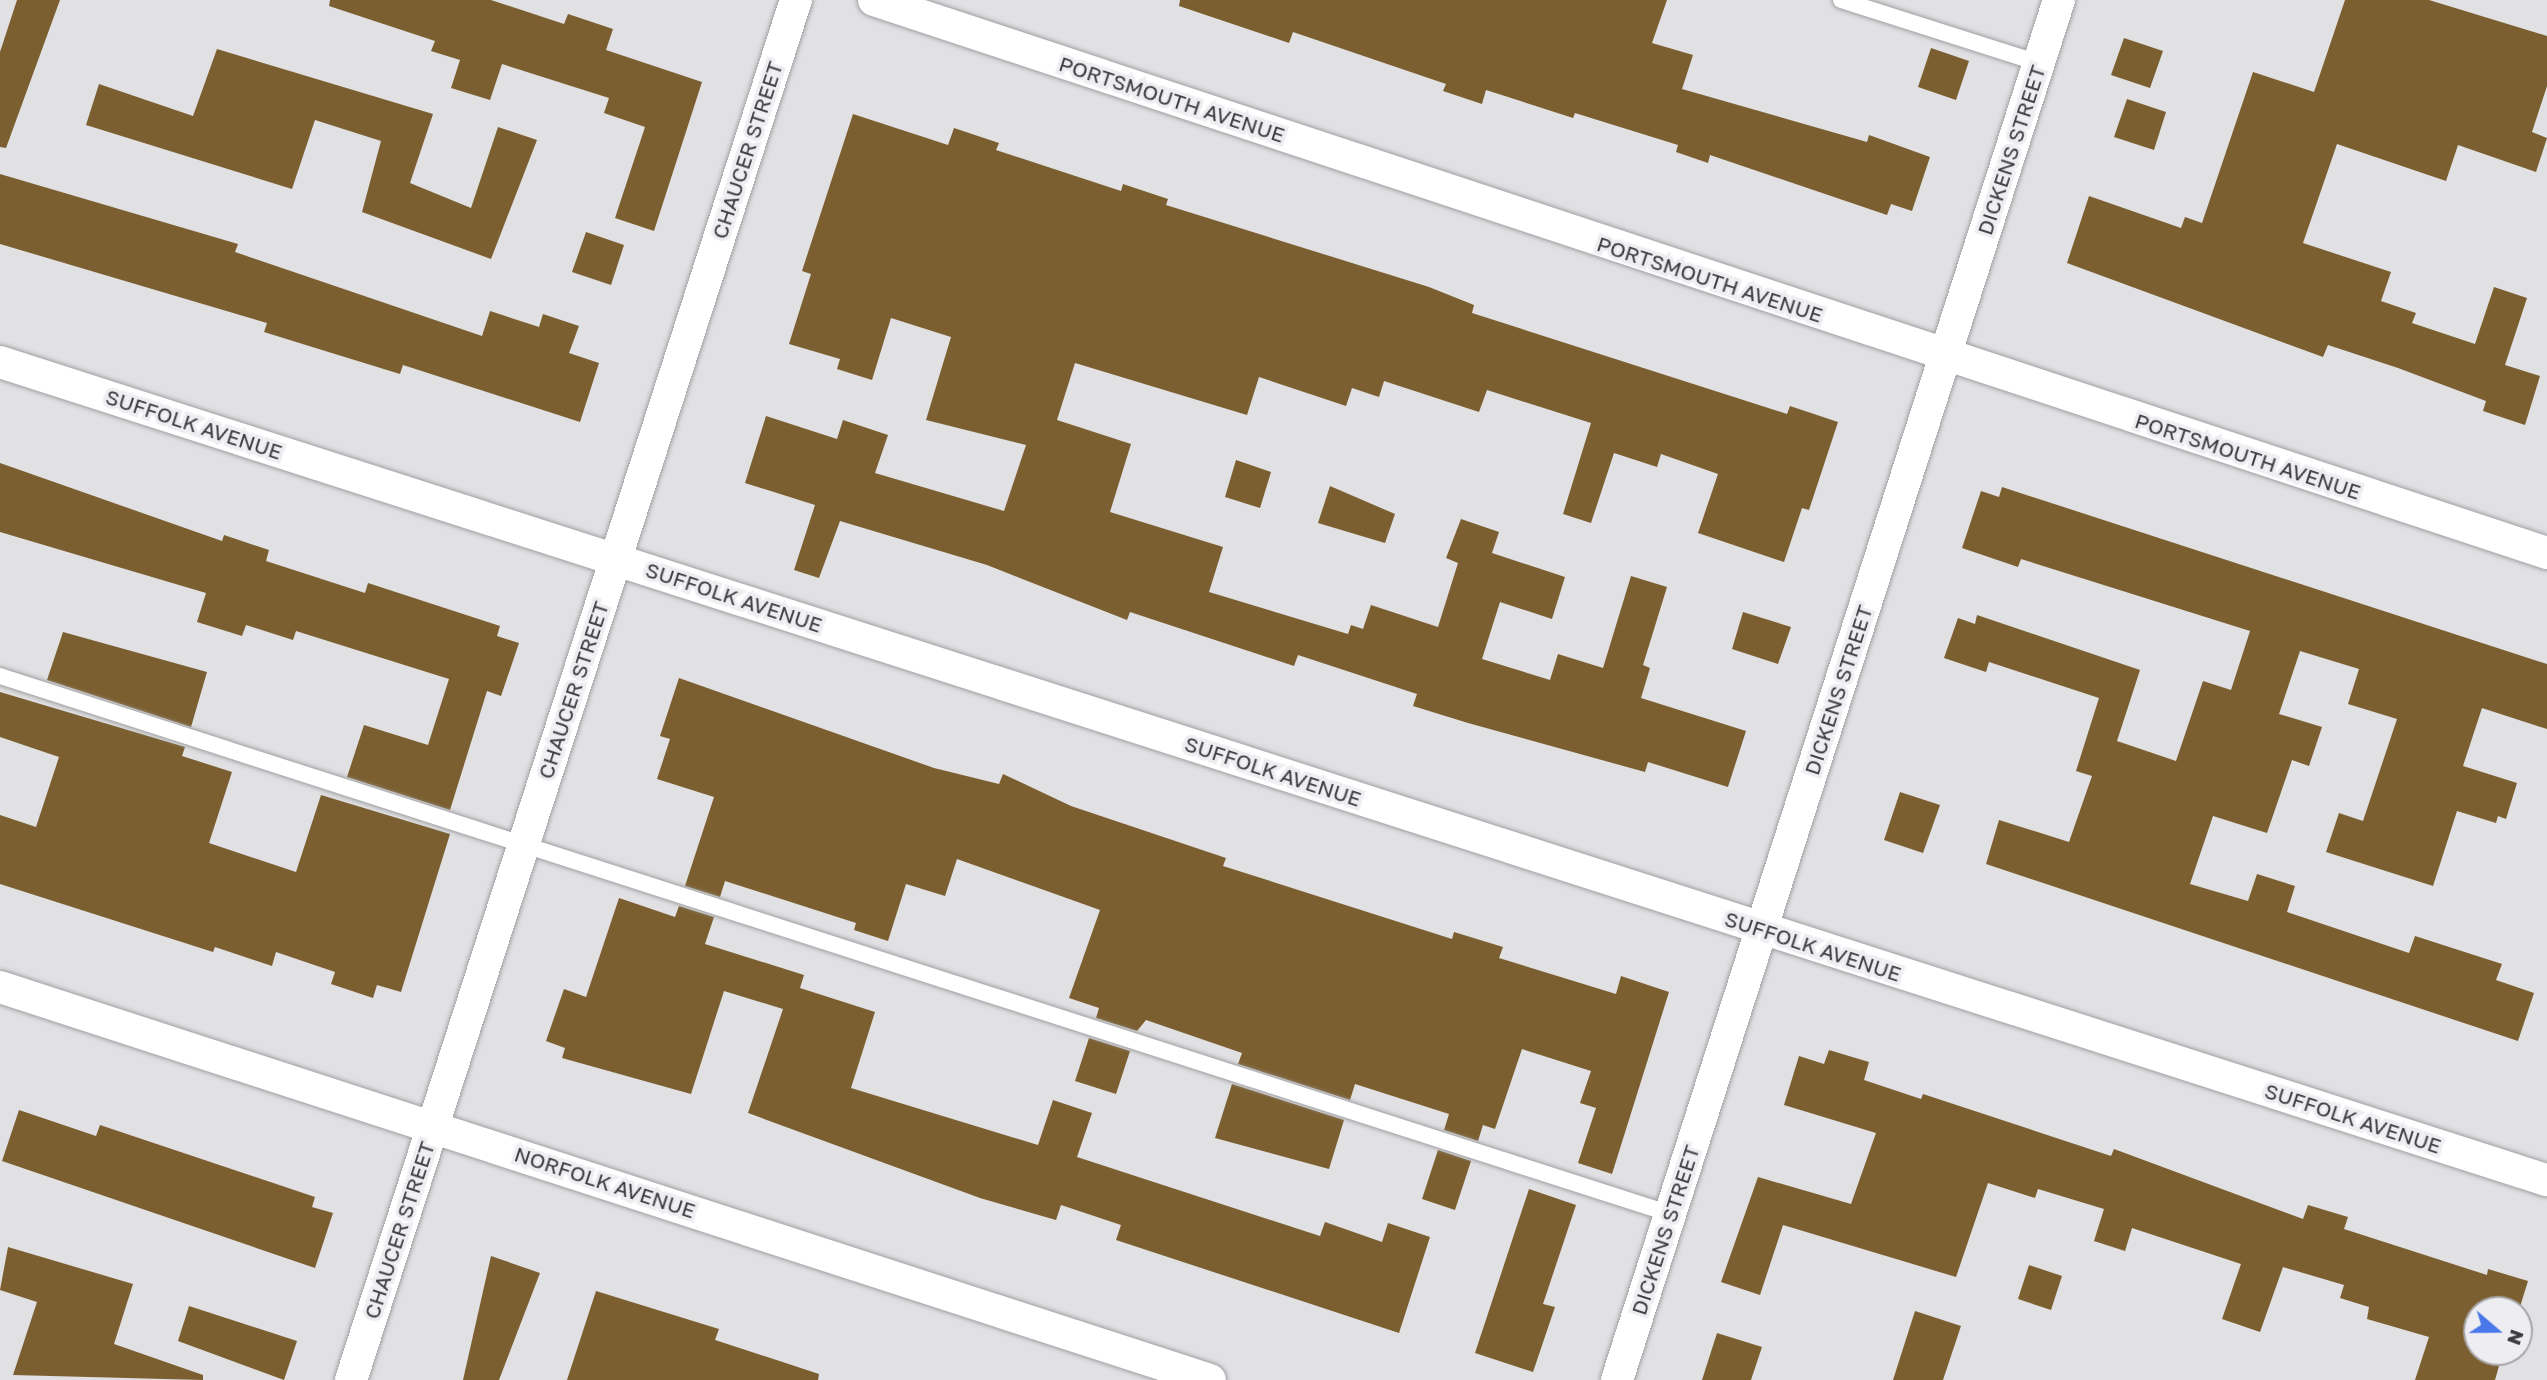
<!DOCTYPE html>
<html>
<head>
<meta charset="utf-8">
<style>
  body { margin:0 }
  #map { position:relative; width:2547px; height:1380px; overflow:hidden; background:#e1e0e3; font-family:"Golos Text",sans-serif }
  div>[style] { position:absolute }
  .building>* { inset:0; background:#7b5f30 }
  .roads { filter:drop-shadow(0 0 2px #a0a0a3) drop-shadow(0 0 2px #a0a0a3) }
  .lane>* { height:16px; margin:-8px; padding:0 8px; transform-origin:8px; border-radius:8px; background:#fff }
  .street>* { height:32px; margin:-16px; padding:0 16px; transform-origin:16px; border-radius:16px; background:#fff }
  span { translate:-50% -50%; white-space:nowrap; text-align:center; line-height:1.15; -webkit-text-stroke:7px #eeedf1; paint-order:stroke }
  .street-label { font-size:21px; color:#3c3b3d }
  .north { position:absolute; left:2463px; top:1296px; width:70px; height:70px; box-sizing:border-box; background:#eeedf1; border:2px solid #a7a6a9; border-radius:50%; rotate:110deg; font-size:19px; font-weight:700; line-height:28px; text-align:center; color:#3c3b3d }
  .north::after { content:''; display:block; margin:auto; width:24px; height:32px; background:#4a77e9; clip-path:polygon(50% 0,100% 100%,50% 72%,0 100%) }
</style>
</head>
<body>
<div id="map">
  <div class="building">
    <div style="clip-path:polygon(17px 0,60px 0,6px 148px,0 147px,0 52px)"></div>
    <div style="clip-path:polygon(330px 0,491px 0,564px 24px,568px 14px,613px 29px,606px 50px,702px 82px,654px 231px,615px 218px,645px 127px,604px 113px,609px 98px,502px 64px,490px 100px,451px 88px,460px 60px,431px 51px,435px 41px,329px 6px)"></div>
    <div style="clip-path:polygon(1180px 0,1667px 0,1652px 43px,1693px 55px,1682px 89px,1867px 142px,1869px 135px,1930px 157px,1912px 211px,1891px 204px,1887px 215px,1710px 155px,1708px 163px,1676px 152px,1678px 145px,1575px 113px,1573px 118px,1486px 90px,1482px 104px,1443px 91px,1446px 84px,1293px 32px,1289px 43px,1179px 6px)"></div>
    <div style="clip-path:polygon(2345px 0,2429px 0,2547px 36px,2547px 86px,2532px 132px,2547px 138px,2536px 172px,2458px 145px,2446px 181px,2337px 144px,2303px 243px,2391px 272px,2381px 301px,2416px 313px,2412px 323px,2475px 344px,2494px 287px,2527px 298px,2505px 365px,2540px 376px,2525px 425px,2483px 411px,2486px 401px,2398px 368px,2328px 345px,2323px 357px,2067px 263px,2089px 196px,2181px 228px,2185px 217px,2202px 223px,2253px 72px,2314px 92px)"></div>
    <div style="clip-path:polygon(2124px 38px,2163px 51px,2150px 88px,2111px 75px)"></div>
    <div style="clip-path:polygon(1931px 48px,1969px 61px,1956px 100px,1918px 87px)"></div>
    <div style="clip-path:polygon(217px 49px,433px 114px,410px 183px,471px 208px,498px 127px,537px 140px,491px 259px,362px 212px,381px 141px,315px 120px,292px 189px,86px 125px,99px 84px,193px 116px)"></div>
    <div style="clip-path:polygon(2127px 99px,2166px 112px,2154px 150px,2114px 137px)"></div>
    <div style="clip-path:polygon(853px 114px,948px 145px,954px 128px,999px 143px,996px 150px,1121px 191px,1123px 184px,1168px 199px,1166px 205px,1429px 287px,1474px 305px,1472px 313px,1787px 414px,1790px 406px,1838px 422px,1809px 510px,1802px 508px,1784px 562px,1698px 533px,1718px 474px,1661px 454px,1657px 467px,1614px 453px,1591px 523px,1563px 514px,1591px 423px,1487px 390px,1479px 412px,1384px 381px,1379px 397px,1352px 388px,1346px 406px,1259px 377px,1247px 415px,1075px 363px,1057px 420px,1131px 444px,1110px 512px,1223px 547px,1209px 592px,1348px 634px,1351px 625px,1363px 629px,1371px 605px,1438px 627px,1458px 563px,1446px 558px,1461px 519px,1499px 532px,1492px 553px,1565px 577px,1552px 619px,1500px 602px,1482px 659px,1550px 680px,1558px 654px,1603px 668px,1631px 576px,1667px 587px,1643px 665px,1650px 668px,1641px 698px,1746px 731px,1728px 787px,1648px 762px,1645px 772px,1468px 723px,1413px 706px,1417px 694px,1298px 655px,1294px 666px,1130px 612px,1127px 620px,987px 565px,840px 521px,819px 578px,794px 570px,815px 505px,745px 483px,766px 416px,837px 439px,843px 420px,888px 435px,875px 473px,1004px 511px,1026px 445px,926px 420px,951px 337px,891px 318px,872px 380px,837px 369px,840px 359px,789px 344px,811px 274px,802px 271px)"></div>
    <div style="clip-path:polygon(0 174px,238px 244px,235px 252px,482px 336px,490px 311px,539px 327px,543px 314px,579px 326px,569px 353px,599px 363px,580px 422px,403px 365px,400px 374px,309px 346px,264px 332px,267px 323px,0 244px)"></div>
    <div style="clip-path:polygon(586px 232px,624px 245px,611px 285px,572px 272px)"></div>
    <div style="clip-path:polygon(1236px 460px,1271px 472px,1260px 508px,1225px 497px)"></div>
    <div style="clip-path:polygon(0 463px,222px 541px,224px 535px,269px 550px,266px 561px,365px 593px,368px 583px,500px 626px,497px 636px,519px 643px,501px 696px,487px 691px,450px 810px,347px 777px,364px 725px,428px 745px,449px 679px,296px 631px,293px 640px,246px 625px,242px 636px,197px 622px,206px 593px,0 532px)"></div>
    <div style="clip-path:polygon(1330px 486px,1395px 514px,1385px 543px,1318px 523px)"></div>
    <div style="clip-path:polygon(2002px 487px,2547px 664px,2547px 729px,2482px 708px,2463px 766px,2517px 783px,2506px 819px,2498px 816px,2496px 823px,2457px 811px,2433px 886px,2326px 852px,2339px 813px,2363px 821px,2397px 719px,2348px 704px,2359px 669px,2300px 651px,2279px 714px,2322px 727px,2309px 766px,2292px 760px,2267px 833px,2213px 816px,2190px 884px,2248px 901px,2257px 874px,2295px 886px,2287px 912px,2409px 953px,2415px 936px,2502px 964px,2496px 980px,2534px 993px,2518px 1041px,1986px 864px,1999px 820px,2069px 842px,2092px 776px,2076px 771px,2099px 698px,1989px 662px,1986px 672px,1944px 658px,1958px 618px,1975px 624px,1977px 615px,2140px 670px,2117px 741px,2176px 761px,2203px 681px,2231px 690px,2250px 631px,2021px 559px,2018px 567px,1962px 548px,1981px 491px,1999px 497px)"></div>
    <div style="clip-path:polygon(1743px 612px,1791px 627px,1778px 664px,1732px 649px)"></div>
    <div style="clip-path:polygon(63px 632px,207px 672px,191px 727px,47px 680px)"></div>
    <div style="clip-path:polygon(679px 678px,934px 768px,999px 784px,1003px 774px,1071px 806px,1226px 858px,1223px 866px,1452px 939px,1454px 932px,1503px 947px,1499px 958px,1616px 994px,1621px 976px,1669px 992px,1612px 1174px,1578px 1163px,1596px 1108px,1580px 1103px,1591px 1071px,1522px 1049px,1495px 1129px,1483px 1125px,1478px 1141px,1444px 1130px,1449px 1114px,1355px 1084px,1350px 1100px,1238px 1064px,1242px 1053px,1146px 1020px,1137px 1031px,1096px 1018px,1099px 1008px,1069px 998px,1100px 910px,957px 859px,945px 896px,906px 884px,888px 941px,854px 930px,856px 923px,725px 881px,720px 897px,685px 886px,714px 797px,657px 779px,670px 739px,660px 736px)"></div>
    <div style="clip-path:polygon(0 692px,185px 747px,182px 756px,232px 772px,209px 843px,296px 872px,321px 795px,450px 834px,401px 992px,377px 985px,373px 998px,331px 984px,335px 972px,276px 952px,272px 966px,215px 947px,213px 952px,0 884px,0 815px,36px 827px,59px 757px,0 737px)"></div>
    <div style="clip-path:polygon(1900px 792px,1940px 805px,1923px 853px,1884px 840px)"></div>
    <div style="clip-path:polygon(619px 898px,675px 917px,679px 906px,714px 917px,705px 944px,804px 975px,800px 988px,875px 1012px,851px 1088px,1038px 1145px,1053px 1100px,1092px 1113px,1077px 1157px,1320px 1236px,1325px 1222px,1382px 1242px,1388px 1223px,1430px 1237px,1399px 1333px,1116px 1240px,1121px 1225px,1061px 1205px,1056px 1220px,980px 1198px,748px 1113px,783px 1009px,724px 991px,691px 1094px,562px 1058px,565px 1048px,546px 1041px,564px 989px,586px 997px)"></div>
    <div style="clip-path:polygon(1089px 1038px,1130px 1051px,1116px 1094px,1075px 1081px)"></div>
    <div style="clip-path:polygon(1829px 1050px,1869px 1062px,1864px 1080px,1921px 1099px,1923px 1094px,2111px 1156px,2114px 1149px,2303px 1219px,2308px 1205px,2348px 1217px,2344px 1229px,2487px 1275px,2488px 1269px,2528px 1281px,2519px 1310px,2477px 1310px,2477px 1352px,2503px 1352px,2495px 1380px,2415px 1380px,2429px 1337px,2367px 1319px,2369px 1307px,2340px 1298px,2344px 1285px,2283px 1267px,2260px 1332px,2222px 1319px,2241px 1264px,2132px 1228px,2125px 1251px,2094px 1241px,2104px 1209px,2038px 1189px,2035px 1198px,1988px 1183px,1956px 1277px,1783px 1225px,1760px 1295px,1721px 1282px,1758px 1177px,1851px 1204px,1876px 1133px,1784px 1105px,1799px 1056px,1824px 1064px)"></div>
    <div style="clip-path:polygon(1232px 1084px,1344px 1120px,1329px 1169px,1215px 1138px)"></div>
    <div style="clip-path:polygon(19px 1110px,96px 1136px,100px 1125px,315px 1197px,312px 1207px,333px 1213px,315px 1268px,2px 1161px)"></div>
    <div style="clip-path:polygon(1438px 1150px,1471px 1161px,1455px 1210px,1422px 1199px)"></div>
    <div style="clip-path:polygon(1529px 1189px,1576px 1205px,1543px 1304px,1555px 1307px,1533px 1372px,1475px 1353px)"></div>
    <div style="clip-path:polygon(8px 1247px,133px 1284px,114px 1344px,203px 1375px,203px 1380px,13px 1375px,37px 1302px,0 1290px)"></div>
    <div style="clip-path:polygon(491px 1256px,540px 1273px,499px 1380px,463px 1380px)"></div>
    <div style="clip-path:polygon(2029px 1265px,2062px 1276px,2051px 1310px,2018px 1299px)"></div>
    <div style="clip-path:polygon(596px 1291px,719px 1329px,715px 1340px,819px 1374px,818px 1380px,567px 1380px)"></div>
    <div style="clip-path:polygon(189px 1306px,297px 1341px,284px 1380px,178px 1341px)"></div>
    <div style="clip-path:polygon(1915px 1311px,1961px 1326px,1943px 1380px,1893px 1380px)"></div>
    <div style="clip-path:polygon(1717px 1333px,1762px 1347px,1751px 1380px,1702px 1380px)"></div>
  </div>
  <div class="roads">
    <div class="lane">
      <div style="left:1841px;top:0;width:208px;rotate:17.7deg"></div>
      <div style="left:0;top:676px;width:1755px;rotate:17.85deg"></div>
    </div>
    <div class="street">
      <div style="left:874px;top:0;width:1762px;rotate:18.29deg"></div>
      <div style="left:0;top:362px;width:2675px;rotate:17.81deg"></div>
      <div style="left:0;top:987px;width:1272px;rotate:17.99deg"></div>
      <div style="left:351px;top:1380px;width:1450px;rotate:-72.13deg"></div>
      <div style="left:1617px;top:1380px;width:1449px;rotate:-72.24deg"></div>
    </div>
  </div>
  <div class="street-label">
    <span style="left:1172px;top:99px;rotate:18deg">PORTSMOUTH AVENUE</span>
    <span style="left:747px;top:150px;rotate:-72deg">CHAUCER STREET</span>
    <span style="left:2011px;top:150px;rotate:-72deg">DICKENS STREET</span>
    <span style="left:1710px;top:279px;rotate:18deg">PORTSMOUTH AVENUE</span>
    <span style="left:194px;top:424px;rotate:18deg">SUFFOLK AVENUE</span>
    <span style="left:2248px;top:456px;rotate:18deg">PORTSMOUTH AVENUE</span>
    <span style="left:734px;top:597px;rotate:18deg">SUFFOLK AVENUE</span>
    <span style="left:573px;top:690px;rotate:-72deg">CHAUCER STREET</span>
    <span style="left:1838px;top:690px;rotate:-72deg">DICKENS STREET</span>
    <span style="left:1273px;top:771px;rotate:18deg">SUFFOLK AVENUE</span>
    <span style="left:1813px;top:946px;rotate:18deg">SUFFOLK AVENUE</span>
    <span style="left:2353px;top:1118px;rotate:18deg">SUFFOLK AVENUE</span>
    <span style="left:605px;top:1182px;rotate:18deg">NORFOLK AVENUE</span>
    <span style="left:399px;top:1230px;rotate:-72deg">CHAUCER STREET</span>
    <span style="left:1665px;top:1230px;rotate:-72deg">DICKENS STREET</span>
  </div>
  <div class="north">N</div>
</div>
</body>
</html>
